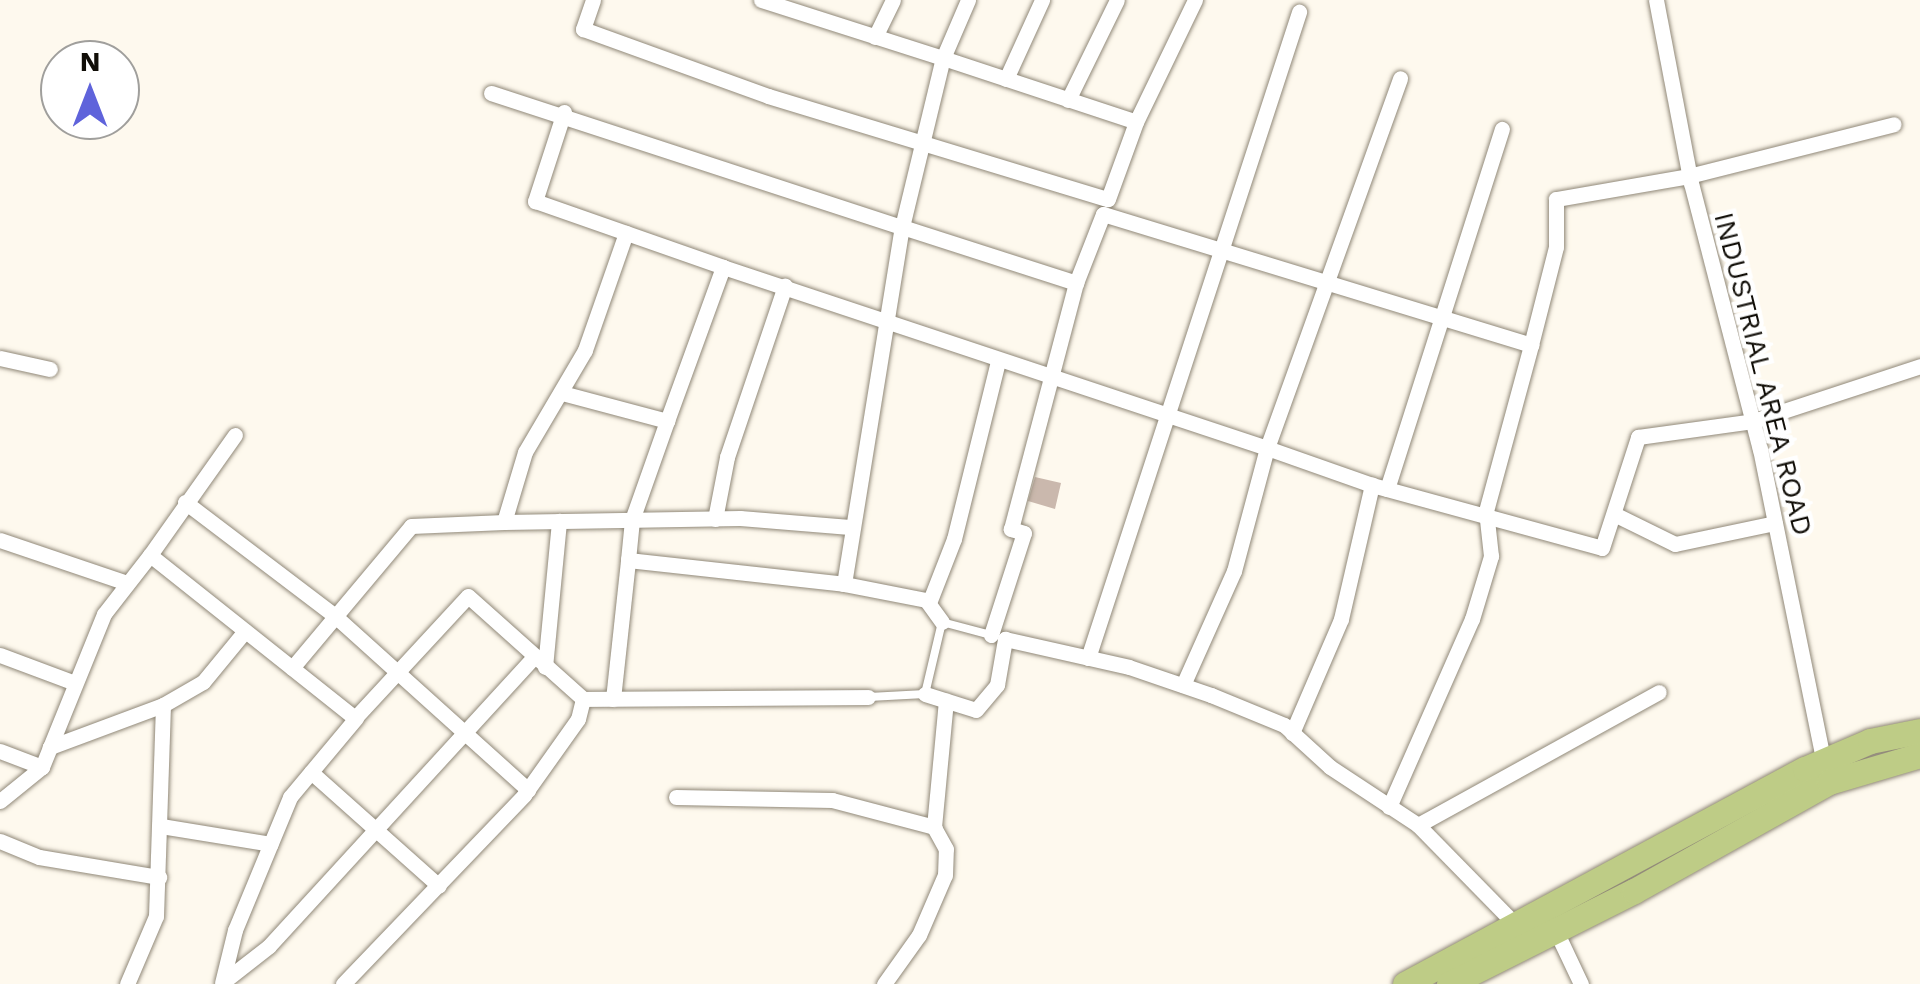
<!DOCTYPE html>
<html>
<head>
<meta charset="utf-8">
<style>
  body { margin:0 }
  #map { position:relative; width:1920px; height:984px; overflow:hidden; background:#fef9ee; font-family:"Work Sans",sans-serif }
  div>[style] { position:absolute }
  .building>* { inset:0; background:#cab8ad }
  .roads { filter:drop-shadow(0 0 2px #908878) drop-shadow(0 0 2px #908878) }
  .lane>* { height:8px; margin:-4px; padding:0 4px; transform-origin:4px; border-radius:4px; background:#fff }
  .street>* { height:15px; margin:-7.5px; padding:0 7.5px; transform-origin:7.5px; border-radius:7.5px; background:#fff }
  .primary>* { height:25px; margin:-12.5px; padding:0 12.5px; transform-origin:12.5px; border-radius:12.5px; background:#becc86 }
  span { translate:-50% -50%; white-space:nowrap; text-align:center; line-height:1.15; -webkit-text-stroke:9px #fff; paint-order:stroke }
  .street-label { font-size:28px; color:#110e08 }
  .north { position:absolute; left:40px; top:40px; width:100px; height:100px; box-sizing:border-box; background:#fff; border:2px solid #a09f9c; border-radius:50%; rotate:0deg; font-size:28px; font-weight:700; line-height:40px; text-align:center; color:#110e08 }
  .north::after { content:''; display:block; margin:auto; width:35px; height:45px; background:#5f63db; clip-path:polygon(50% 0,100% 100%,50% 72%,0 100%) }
</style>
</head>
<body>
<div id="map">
  <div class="building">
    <div style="clip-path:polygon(1035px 477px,1061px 483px,1055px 509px,1028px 501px)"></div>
  </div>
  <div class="roads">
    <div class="lane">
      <div style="left:869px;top:697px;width:56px;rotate:-3.1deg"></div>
      <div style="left:925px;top:694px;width:74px;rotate:-76.7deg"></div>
      <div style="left:942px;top:622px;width:51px;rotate:14.9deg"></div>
    </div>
    <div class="street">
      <div style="left:593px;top:0;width:31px;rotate:109deg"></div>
      <div style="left:583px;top:29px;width:197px;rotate:19.9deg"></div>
      <div style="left:768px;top:96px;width:355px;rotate:16.9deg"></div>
      <div style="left:1108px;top:199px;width:82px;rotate:-70deg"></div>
      <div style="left:968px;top:0;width:63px;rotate:113.3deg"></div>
      <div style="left:943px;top:58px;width:203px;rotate:18.3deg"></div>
      <div style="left:1136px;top:122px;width:136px;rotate:-64.2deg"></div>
      <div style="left:1656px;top:0;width:186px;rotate:79.2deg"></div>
      <div style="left:1691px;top:183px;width:275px;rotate:75.5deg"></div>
      <div style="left:1760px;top:449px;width:326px;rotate:78.5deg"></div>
      <div style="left:875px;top:37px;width:41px;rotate:-64.1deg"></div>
      <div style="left:1006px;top:79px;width:87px;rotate:-65.5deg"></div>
      <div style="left:491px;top:93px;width:432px;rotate:18.1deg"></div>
      <div style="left:902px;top:227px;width:174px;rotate:-76.4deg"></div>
      <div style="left:943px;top:58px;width:191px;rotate:-162.3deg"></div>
      <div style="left:1068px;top:100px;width:111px;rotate:-63.9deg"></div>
      <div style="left:564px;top:112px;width:94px;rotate:108deg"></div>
      <div style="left:535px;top:201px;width:199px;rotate:19.3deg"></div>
      <div style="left:0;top:358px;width:51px;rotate:12.4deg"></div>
      <div style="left:562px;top:393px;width:109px;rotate:14.9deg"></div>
      <div style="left:667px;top:421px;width:105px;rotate:109.5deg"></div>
      <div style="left:632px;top:520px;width:40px;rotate:95.7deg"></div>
      <div style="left:628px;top:560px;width:217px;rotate:6.3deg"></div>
      <div style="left:667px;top:421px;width:164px;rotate:-70deg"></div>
      <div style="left:723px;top:267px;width:573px;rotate:18.4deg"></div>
      <div style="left:1267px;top:448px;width:393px;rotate:-70.2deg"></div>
      <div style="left:1387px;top:489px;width:378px;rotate:-72.3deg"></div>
      <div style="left:185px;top:502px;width:188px;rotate:37.2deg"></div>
      <div style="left:335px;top:616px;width:260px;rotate:42deg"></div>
      <div style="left:1614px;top:514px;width:68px;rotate:26.2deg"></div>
      <div style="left:1675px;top:544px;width:102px;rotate:-11.9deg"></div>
      <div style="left:715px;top:519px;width:63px;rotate:-79deg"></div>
      <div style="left:727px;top:457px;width:181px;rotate:-71.3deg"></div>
      <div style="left:504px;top:522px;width:236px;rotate:-1deg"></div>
      <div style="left:740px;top:518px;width:110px;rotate:4.7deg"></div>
      <div style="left:0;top:540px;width:134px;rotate:18.7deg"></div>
      <div style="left:150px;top:555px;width:147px;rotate:-54.7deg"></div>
      <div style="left:929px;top:603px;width:69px;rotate:-68.7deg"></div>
      <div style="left:954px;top:539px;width:183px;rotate:-76.1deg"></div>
      <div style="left:942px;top:622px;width:27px;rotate:-126deg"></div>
      <div style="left:926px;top:600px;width:84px;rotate:-169deg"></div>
      <div style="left:844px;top:584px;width:362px;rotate:-80.8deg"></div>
      <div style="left:902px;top:227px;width:183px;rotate:17.8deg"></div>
      <div style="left:991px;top:635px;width:107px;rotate:-72.1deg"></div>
      <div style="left:1024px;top:533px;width:14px;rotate:-163deg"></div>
      <div style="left:1011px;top:529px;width:254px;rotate:-75.2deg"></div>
      <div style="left:1076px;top:283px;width:74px;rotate:-68.6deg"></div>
      <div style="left:1103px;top:214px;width:448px;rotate:17deg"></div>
      <div style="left:1531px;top:345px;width:101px;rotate:-75.7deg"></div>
      <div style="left:1556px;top:247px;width:48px;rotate:-90deg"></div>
      <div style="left:1556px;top:199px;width:135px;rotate:-9.8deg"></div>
      <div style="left:1689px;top:176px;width:211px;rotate:-14.2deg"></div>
      <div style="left:0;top:655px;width:80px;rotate:20.5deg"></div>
      <div style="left:1088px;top:658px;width:680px;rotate:-71.91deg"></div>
      <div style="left:545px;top:667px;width:147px;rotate:-84.5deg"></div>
      <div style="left:292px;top:668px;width:185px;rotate:-50deg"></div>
      <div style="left:411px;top:526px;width:93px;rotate:-2.5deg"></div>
      <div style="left:504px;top:522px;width:73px;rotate:-73.3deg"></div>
      <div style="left:525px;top:452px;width:118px;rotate:-59.5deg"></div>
      <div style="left:585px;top:350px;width:124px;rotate:-70.7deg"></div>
      <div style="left:1183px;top:685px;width:125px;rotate:-65.9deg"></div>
      <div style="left:1234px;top:571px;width:127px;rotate:-75deg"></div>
      <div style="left:1267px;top:448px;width:111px;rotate:19.4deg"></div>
      <div style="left:1372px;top:485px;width:238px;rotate:15.3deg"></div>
      <div style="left:1602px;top:548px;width:117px;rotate:-72deg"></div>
      <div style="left:1638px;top:437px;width:116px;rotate:-7.9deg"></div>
      <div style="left:1753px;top:421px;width:176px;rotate:-18.2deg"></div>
      <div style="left:925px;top:694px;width:53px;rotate:17.4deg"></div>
      <div style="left:976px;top:710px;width:33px;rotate:-50deg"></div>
      <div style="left:997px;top:685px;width:47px;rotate:-80.1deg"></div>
      <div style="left:1005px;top:639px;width:127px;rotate:12.7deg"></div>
      <div style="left:1129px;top:667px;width:87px;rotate:18.9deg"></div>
      <div style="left:1211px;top:695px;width:79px;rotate:22.3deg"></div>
      <div style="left:1284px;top:725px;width:62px;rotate:42.4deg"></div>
      <div style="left:1330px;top:767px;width:105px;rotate:33.4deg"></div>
      <div style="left:1418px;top:825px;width:147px;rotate:45.6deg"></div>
      <div style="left:613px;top:699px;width:140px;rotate:-83.8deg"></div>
      <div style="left:163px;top:705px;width:46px;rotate:-29.9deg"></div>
      <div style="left:203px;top:682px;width:66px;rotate:-50.5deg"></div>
      <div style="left:1292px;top:733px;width:124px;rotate:-66.7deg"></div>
      <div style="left:1341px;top:619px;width:138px;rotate:-77deg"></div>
      <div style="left:0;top:751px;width:45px;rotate:20.9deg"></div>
      <div style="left:42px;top:767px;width:22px;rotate:-68deg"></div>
      <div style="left:311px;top:772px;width:171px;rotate:41.7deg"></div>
      <div style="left:676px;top:797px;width:156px;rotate:1.1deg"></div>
      <div style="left:832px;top:800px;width:106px;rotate:14.8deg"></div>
      <div style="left:934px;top:827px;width:127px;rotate:-84.6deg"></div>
      <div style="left:0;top:801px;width:54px;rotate:-39deg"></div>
      <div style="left:1389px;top:807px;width:206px;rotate:-66.2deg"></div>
      <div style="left:1472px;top:619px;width:66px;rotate:-73.2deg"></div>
      <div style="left:1491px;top:556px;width:45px;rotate:-96.3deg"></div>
      <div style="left:1486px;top:511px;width:172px;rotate:-74.8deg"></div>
      <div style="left:1418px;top:825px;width:275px;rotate:-28.9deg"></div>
      <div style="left:161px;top:826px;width:111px;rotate:9.3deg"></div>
      <div style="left:0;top:841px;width:42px;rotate:22.3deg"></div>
      <div style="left:39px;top:857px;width:122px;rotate:9.5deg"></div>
      <div style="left:1555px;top:929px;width:61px;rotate:64.7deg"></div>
      <div style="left:223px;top:982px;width:58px;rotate:-38deg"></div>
      <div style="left:269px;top:946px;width:392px;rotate:-47.5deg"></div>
      <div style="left:222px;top:983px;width:55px;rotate:-76.2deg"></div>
      <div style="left:235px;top:930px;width:144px;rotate:-67.5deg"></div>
      <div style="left:290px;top:797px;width:103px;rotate:-50.1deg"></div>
      <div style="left:127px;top:984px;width:74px;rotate:-66.9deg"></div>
      <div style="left:156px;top:916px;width:211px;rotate:-88.1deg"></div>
      <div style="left:163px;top:705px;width:121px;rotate:159.6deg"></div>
      <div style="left:50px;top:747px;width:144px;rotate:-67.9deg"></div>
      <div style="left:104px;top:614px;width:75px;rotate:-52.1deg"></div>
      <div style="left:150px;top:555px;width:262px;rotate:38.5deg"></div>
      <div style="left:355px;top:718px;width:166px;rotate:-47.2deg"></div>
      <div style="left:468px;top:596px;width:154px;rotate:41.8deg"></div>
      <div style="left:583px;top:699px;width:285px;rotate:-0.4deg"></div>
      <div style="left:343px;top:984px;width:262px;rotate:-46.2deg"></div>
      <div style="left:524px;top:795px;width:93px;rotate:-54.6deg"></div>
      <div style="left:578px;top:719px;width:21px;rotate:-76deg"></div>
      <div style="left:884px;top:984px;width:60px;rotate:-54.5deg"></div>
      <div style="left:919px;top:935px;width:65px;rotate:-66.6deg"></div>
      <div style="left:945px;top:875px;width:26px;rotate:-88deg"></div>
      <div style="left:946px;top:849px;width:25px;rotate:-119deg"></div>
    </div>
    <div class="primary">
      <div style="left:1405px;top:984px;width:454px;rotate:-28.3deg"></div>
      <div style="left:1805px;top:769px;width:71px;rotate:-23.3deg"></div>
      <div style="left:1870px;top:741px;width:51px;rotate:-11.3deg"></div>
      <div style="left:1449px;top:984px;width:207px;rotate:-26.7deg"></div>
      <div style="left:1634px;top:891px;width:223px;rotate:-29.2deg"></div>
      <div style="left:1829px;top:782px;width:95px;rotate:-16.5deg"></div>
    </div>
  </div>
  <div class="street-label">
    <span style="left:1763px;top:374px;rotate:76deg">INDUSTRIAL AREA ROAD</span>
  </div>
  <div class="north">N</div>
</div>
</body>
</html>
